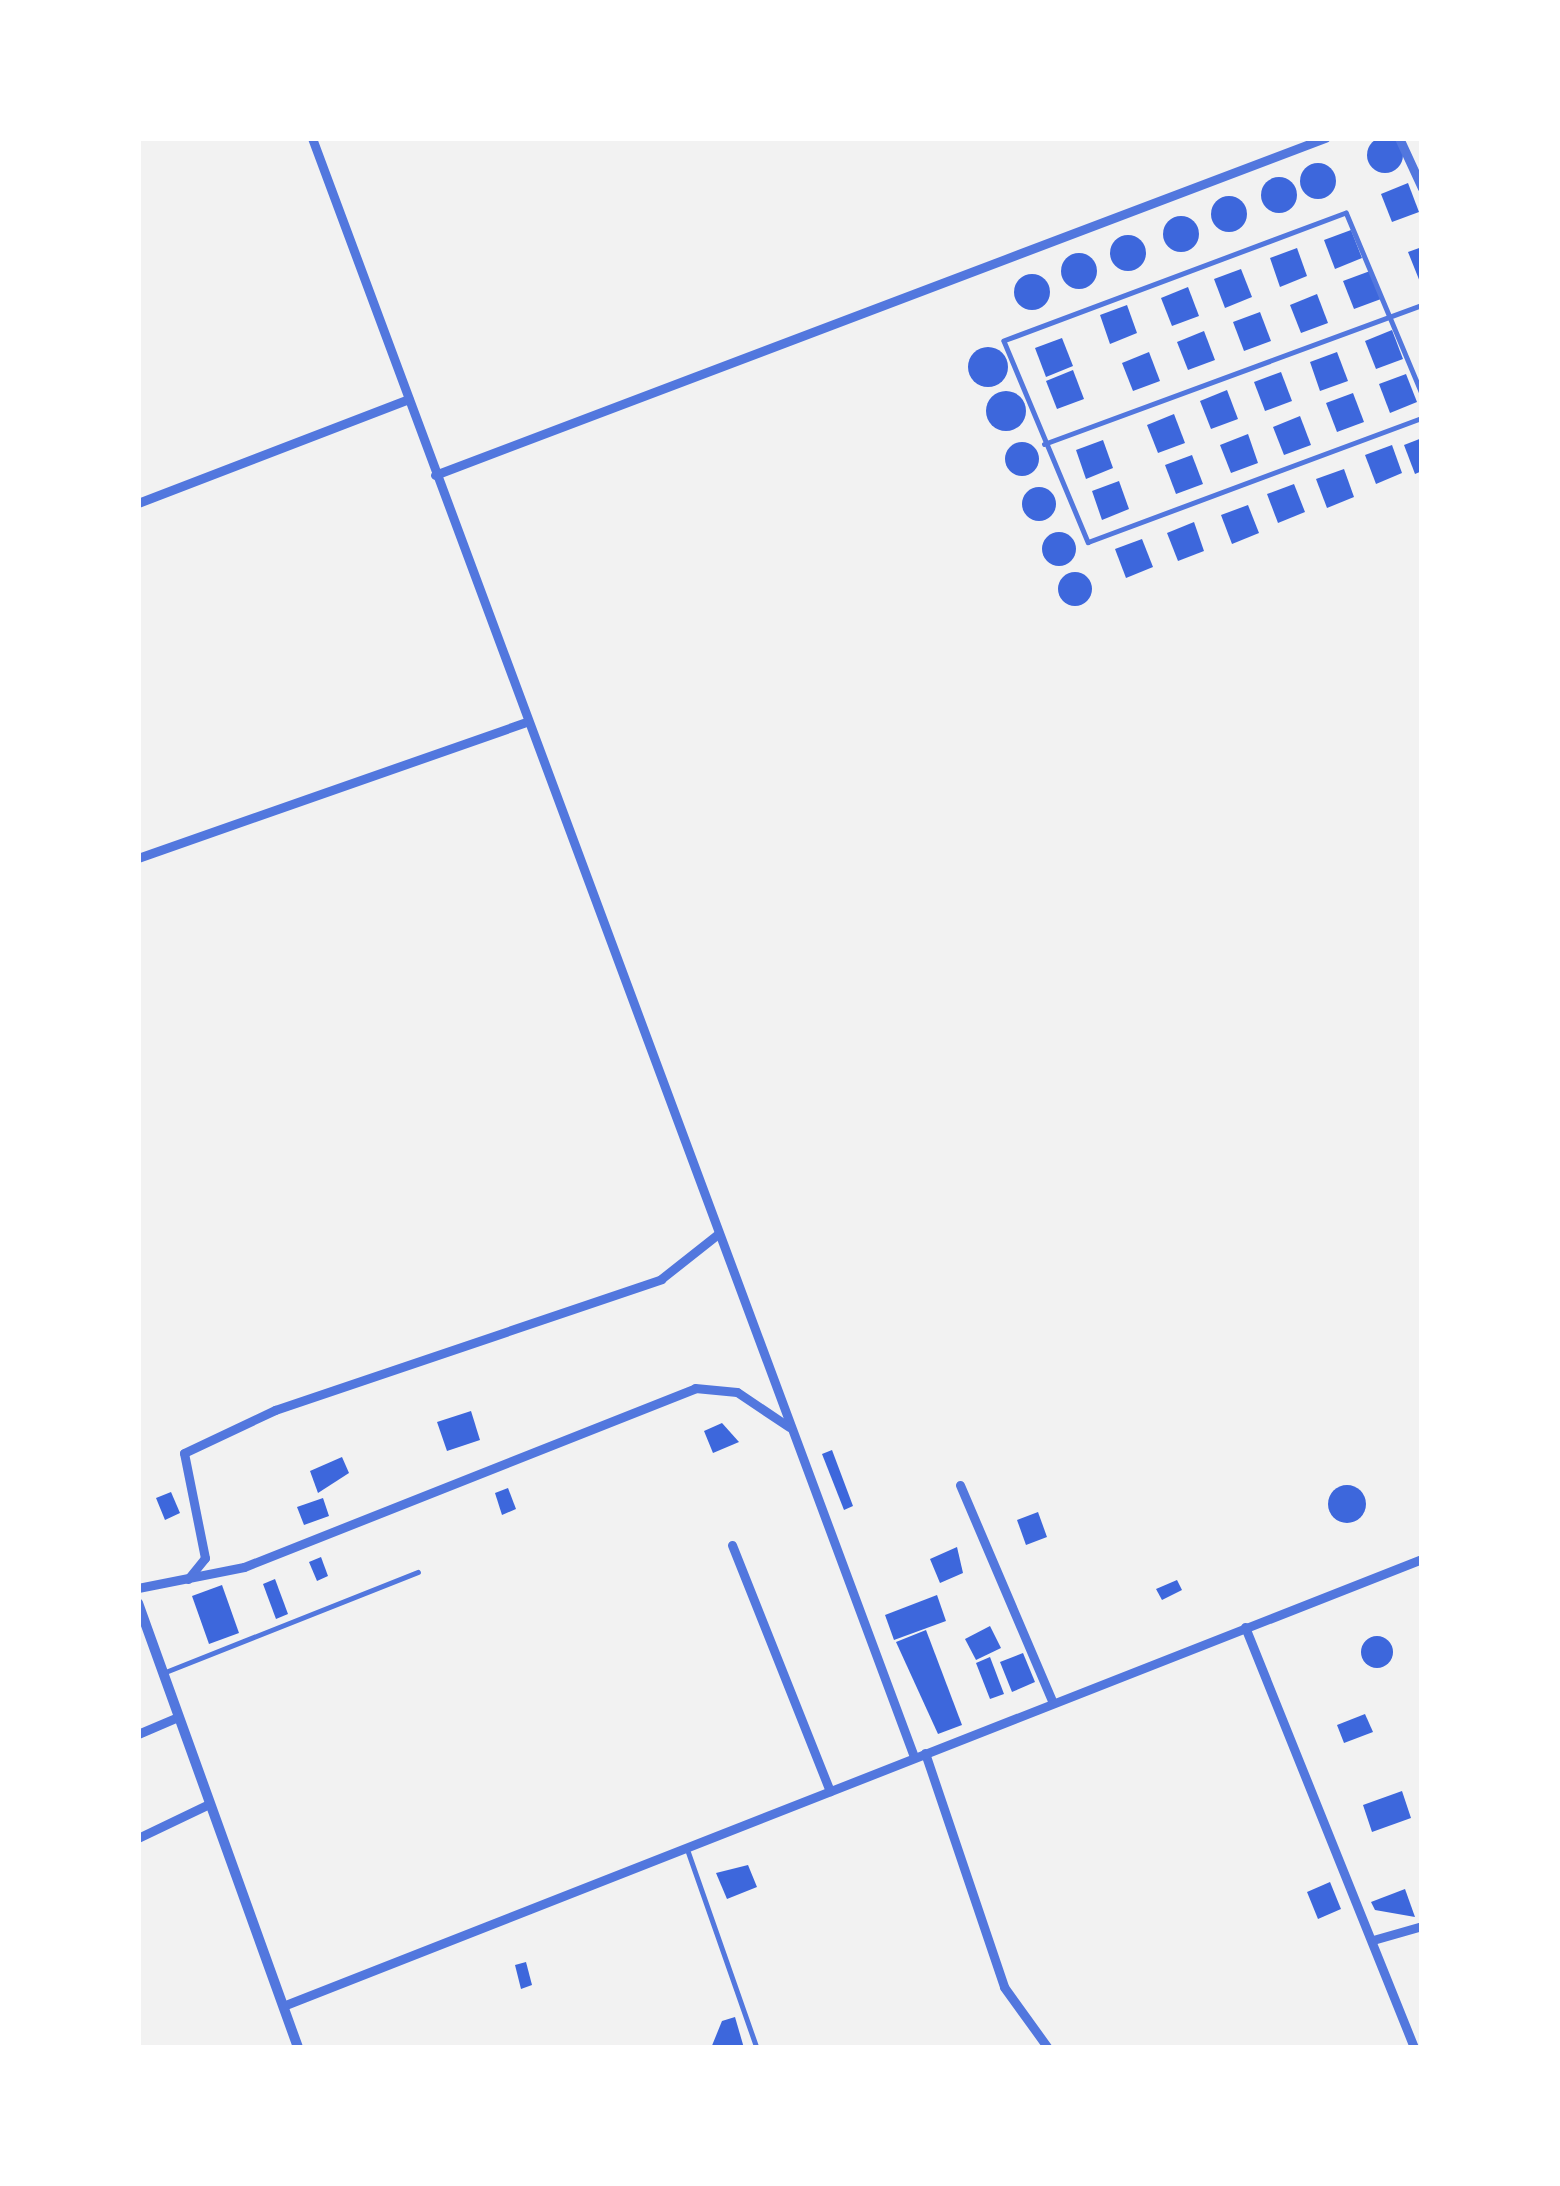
<!DOCTYPE html>
<html>
<head>
<meta charset="utf-8">
<style>
  body { margin:0 }
  #map { position:relative; width:1560px; height:2186px; overflow:hidden; background:#f2f2f2; font-family:Inter,sans-serif }
  div>[style] { position:absolute }
  .building>* { inset:0; background:#3d67dc }
  .round { border-radius:50% }
  .service>* { height:4.5px; margin:-2.25px; padding:0 2.25px; transform-origin:2.25px; border-radius:2.25px; background:#5277de }
  .minor>* { height:9px; margin:-4.5px; padding:0 4.5px; transform-origin:4.5px; border-radius:4.5px; background:#5277de }
  .tertiary>* { height:10px; margin:-5px; padding:0 5px; transform-origin:5px; border-radius:5px; background:#5277de }
  span { translate:-50% -50%; white-space:nowrap; text-align:center; line-height:1.15; -webkit-text-stroke:12px #fff; paint-order:stroke }
  .frame { position:absolute; inset:0; border:141px solid #fff; pointer-events:none }
</style>
</head>
<body>
<div id="map">
  <div class="building">
    <div class="round" style="left:1367px;top:137px;width:36px;height:36px"></div>
    <div class="round" style="left:1300px;top:163px;width:36px;height:36px"></div>
    <div class="round" style="left:1261px;top:177px;width:36px;height:36px"></div>
    <div style="clip-path:polygon(1408px 183px,1419px 212px,1392px 222px,1381px 194px)"></div>
    <div class="round" style="left:1211px;top:196px;width:36px;height:36px"></div>
    <div class="round" style="left:1163px;top:216px;width:36px;height:36px"></div>
    <div style="clip-path:polygon(1351px 230px,1362px 258px,1335px 269px,1324px 240px)"></div>
    <div class="round" style="left:1110px;top:235px;width:36px;height:36px"></div>
    <div style="clip-path:polygon(1422px 247px,1422px 287px,1408px 252px)"></div>
    <div style="clip-path:polygon(1297px 248px,1307px 276px,1280px 287px,1270px 258px)"></div>
    <div class="round" style="left:1061px;top:253px;width:36px;height:36px"></div>
    <div style="clip-path:polygon(1241px 269px,1252px 297px,1225px 308px,1214px 279px)"></div>
    <div style="clip-path:polygon(1370px 271px,1381px 299px,1354px 309px,1343px 281px)"></div>
    <div class="round" style="left:1014px;top:274px;width:36px;height:36px"></div>
    <div style="clip-path:polygon(1188px 287px,1199px 316px,1172px 326px,1161px 298px)"></div>
    <div style="clip-path:polygon(1317px 294px,1328px 323px,1301px 333px,1290px 305px)"></div>
    <div style="clip-path:polygon(1127px 305px,1137px 333px,1110px 344px,1100px 315px)"></div>
    <div style="clip-path:polygon(1260px 312px,1271px 341px,1244px 351px,1233px 322px)"></div>
    <div style="clip-path:polygon(1392px 330px,1403px 359px,1376px 369px,1365px 341px)"></div>
    <div style="clip-path:polygon(1204px 331px,1215px 360px,1188px 370px,1177px 342px)"></div>
    <div style="clip-path:polygon(1062px 338px,1073px 366px,1046px 377px,1035px 348px)"></div>
    <div class="round" style="left:968px;top:347px;width:40px;height:40px"></div>
    <div style="clip-path:polygon(1149px 352px,1160px 381px,1133px 391px,1122px 363px)"></div>
    <div style="clip-path:polygon(1337px 352px,1348px 381px,1320px 391px,1310px 362px)"></div>
    <div style="clip-path:polygon(1073px 370px,1084px 399px,1057px 409px,1046px 381px)"></div>
    <div style="clip-path:polygon(1281px 372px,1292px 401px,1265px 411px,1254px 382px)"></div>
    <div style="clip-path:polygon(1406px 374px,1417px 402px,1390px 413px,1379px 384px)"></div>
    <div style="clip-path:polygon(1227px 390px,1238px 419px,1211px 429px,1200px 401px)"></div>
    <div class="round" style="left:986px;top:391px;width:40px;height:40px"></div>
    <div style="clip-path:polygon(1353px 393px,1364px 422px,1337px 432px,1326px 403px)"></div>
    <div style="clip-path:polygon(1174px 414px,1185px 443px,1158px 453px,1147px 425px)"></div>
    <div style="clip-path:polygon(1300px 416px,1311px 445px,1284px 455px,1273px 427px)"></div>
    <div style="clip-path:polygon(1248px 434px,1258px 463px,1231px 473px,1220px 445px)"></div>
    <div style="clip-path:polygon(1422px 438px,1422px 471px,1415px 474px,1404px 445px)"></div>
    <div style="clip-path:polygon(1103px 440px,1113px 468px,1086px 479px,1076px 450px)"></div>
    <div class="round" style="left:1005px;top:442px;width:34px;height:34px"></div>
    <div style="clip-path:polygon(1392px 445px,1402px 473px,1376px 484px,1365px 455px)"></div>
    <div style="clip-path:polygon(1192px 455px,1203px 484px,1176px 494px,1165px 465px)"></div>
    <div style="clip-path:polygon(1344px 469px,1354px 497px,1327px 508px,1316px 479px)"></div>
    <div style="clip-path:polygon(1119px 481px,1129px 509px,1102px 520px,1092px 491px)"></div>
    <div style="clip-path:polygon(1294px 484px,1305px 512px,1278px 523px,1267px 494px)"></div>
    <div class="round" style="left:1022px;top:487px;width:34px;height:34px"></div>
    <div style="clip-path:polygon(1248px 505px,1259px 533px,1232px 544px,1221px 515px)"></div>
    <div style="clip-path:polygon(1194px 522px,1204px 551px,1178px 561px,1167px 533px)"></div>
    <div class="round" style="left:1042px;top:532px;width:34px;height:34px"></div>
    <div style="clip-path:polygon(1142px 539px,1153px 567px,1126px 578px,1115px 549px)"></div>
    <div class="round" style="left:1058px;top:572px;width:34px;height:34px"></div>
    <div style="clip-path:polygon(471px 1411px,480px 1440px,447px 1451px,437px 1422px)"></div>
    <div style="clip-path:polygon(722px 1423px,739px 1442px,713px 1453px,704px 1431px)"></div>
    <div style="clip-path:polygon(832px 1450px,853px 1506px,844px 1510px,822px 1454px)"></div>
    <div style="clip-path:polygon(342px 1457px,349px 1473px,318px 1493px,310px 1471px)"></div>
    <div class="round" style="left:1328px;top:1485px;width:38px;height:38px"></div>
    <div style="clip-path:polygon(508px 1488px,516px 1509px,502px 1515px,495px 1493px)"></div>
    <div style="clip-path:polygon(171px 1492px,180px 1513px,165px 1520px,156px 1498px)"></div>
    <div style="clip-path:polygon(323px 1498px,329px 1516px,304px 1525px,297px 1507px)"></div>
    <div style="clip-path:polygon(1038px 1512px,1047px 1537px,1026px 1545px,1017px 1520px)"></div>
    <div style="clip-path:polygon(957px 1547px,963px 1573px,940px 1583px,930px 1559px)"></div>
    <div style="clip-path:polygon(321px 1557px,328px 1576px,317px 1581px,309px 1562px)"></div>
    <div style="clip-path:polygon(275px 1579px,288px 1614px,276px 1619px,263px 1584px)"></div>
    <div style="clip-path:polygon(1177px 1580px,1182px 1590px,1162px 1600px,1156px 1589px)"></div>
    <div style="clip-path:polygon(222px 1585px,239px 1633px,209px 1644px,192px 1596px)"></div>
    <div style="clip-path:polygon(937px 1595px,946px 1621px,894px 1640px,885px 1615px)"></div>
    <div style="clip-path:polygon(990px 1626px,1001px 1648px,976px 1660px,965px 1639px)"></div>
    <div style="clip-path:polygon(926px 1630px,962px 1725px,938px 1734px,896px 1642px)"></div>
    <div class="round" style="left:1361px;top:1636px;width:32px;height:32px"></div>
    <div style="clip-path:polygon(1023px 1653px,1035px 1682px,1012px 1692px,1000px 1662px)"></div>
    <div style="clip-path:polygon(990px 1657px,1004px 1694px,990px 1699px,976px 1663px)"></div>
    <div style="clip-path:polygon(1365px 1714px,1373px 1732px,1344px 1743px,1337px 1725px)"></div>
    <div style="clip-path:polygon(1402px 1791px,1411px 1818px,1372px 1832px,1363px 1805px)"></div>
    <div style="clip-path:polygon(748px 1865px,757px 1887px,727px 1899px,716px 1873px)"></div>
    <div style="clip-path:polygon(1330px 1882px,1341px 1909px,1318px 1919px,1307px 1892px)"></div>
    <div style="clip-path:polygon(1405px 1889px,1415px 1917px,1375px 1910px,1371px 1902px)"></div>
    <div style="clip-path:polygon(526px 1962px,532px 1985px,521px 1989px,515px 1965px)"></div>
    <div style="clip-path:polygon(735px 2017px,744px 2048px,711px 2048px,722px 2021px)"></div>
  </div>
  <div class="service">
    <div style="left:1422px;top:395px;width:197px;rotate:-112.7deg"></div>
    <div style="left:1346px;top:213px;width:365px;rotate:159.5deg"></div>
    <div style="left:1004px;top:341px;width:218px;rotate:67.3deg"></div>
    <div style="left:1088px;top:542px;width:356px;rotate:-20.4deg"></div>
    <div style="left:1044px;top:444px;width:403px;rotate:-20.2deg"></div>
    <div style="left:163px;top:1673px;width:274px;rotate:-21.6deg"></div>
    <div style="left:687px;top:1848px;width:212px;rotate:70.7deg"></div>
  </div>
  <div class="minor">
    <div style="left:312px;top:138px;width:1727px;rotate:69.6deg"></div>
    <div style="left:1399px;top:138px;width:55px;rotate:65.3deg"></div>
    <div style="left:435px;top:475px;width:952px;rotate:-20.74deg"></div>
    <div style="left:138px;top:503px;width:290px;rotate:-21deg"></div>
    <div style="left:138px;top:858px;width:409px;rotate:-19.3deg"></div>
    <div style="left:960px;top:1485px;width:237px;rotate:66.9deg"></div>
    <div style="left:732px;top:1545px;width:265px;rotate:68.3deg"></div>
    <div style="left:188px;top:1579px;width:27px;rotate:-51deg"></div>
    <div style="left:205px;top:1558px;width:107px;rotate:-101.3deg"></div>
    <div style="left:184px;top:1453px;width:101px;rotate:-25.3deg"></div>
    <div style="left:275px;top:1410px;width:408px;rotate:-18.7deg"></div>
    <div style="left:661px;top:1279px;width:73px;rotate:-38.3deg"></div>
    <div style="left:138px;top:1588px;width:108px;rotate:-11.2deg"></div>
    <div style="left:244px;top:1567px;width:485px;rotate:-21.6deg"></div>
    <div style="left:695px;top:1388px;width:42px;rotate:5.4deg"></div>
    <div style="left:737px;top:1392px;width:63px;rotate:33.9deg"></div>
    <div style="left:1245px;top:1627px;width:454px;rotate:68.1deg"></div>
    <div style="left:138px;top:1734px;width:43px;rotate:-23deg"></div>
    <div style="left:925px;top:1753px;width:247px;rotate:71.3deg"></div>
    <div style="left:1004px;top:1987px;width:75px;rotate:54.2deg"></div>
    <div style="left:138px;top:1838px;width:79px;rotate:-25.6deg"></div>
    <div style="left:1373px;top:1940px;width:51px;rotate:-15.9deg"></div>
    <div style="left:283px;top:2006px;width:1224px;rotate:-21.43deg"></div>
  </div>
  <div class="tertiary">
    <div style="left:138px;top:1603px;width:473px;rotate:70.2deg"></div>
  </div>
  <div class="frame"></div>
</div>
</body>
</html>
